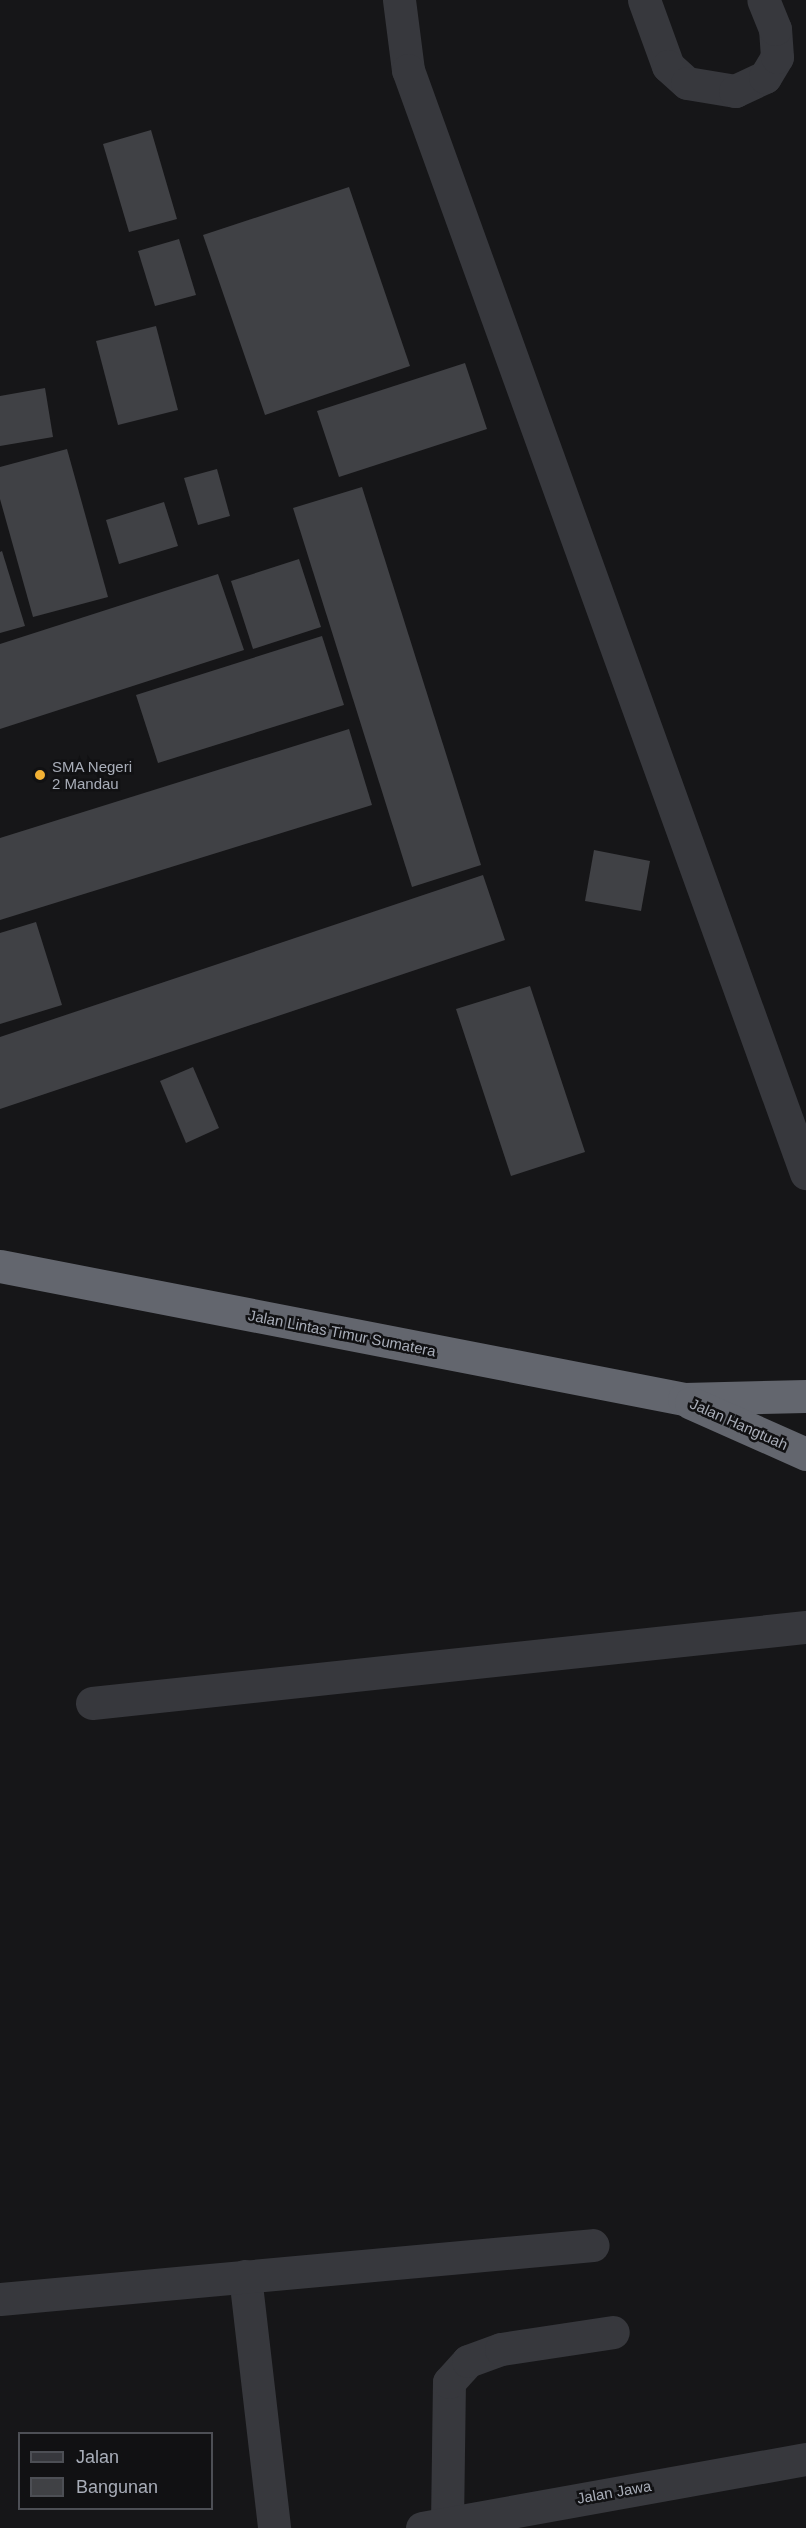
<!DOCTYPE html>
<html>
<head>
<meta charset="utf-8">
<style>
  body { margin:0 }
  #map { position:relative; width:806px; height:2528px; overflow:hidden; background:#161618; font-family:Helvetica,sans-serif }
  div>[style] { position:absolute }
  .building>* { inset:0; background:#404145 }
  .minor>* { height:33px; margin:-16.5px; padding:0 16.5px; transform-origin:16.5px; border-radius:16.5px; background:#37383d }
  .highway>* { height:33px; margin:-16.5px; padding:0 16.5px; transform-origin:16.5px; border-radius:16.5px; background:#63666e }
  .dots>* { width:16px; height:16px; translate:-50% -50%; box-sizing:border-box; border:3px solid #111113; border-radius:50% }
  span { translate:-50% -50%; white-space:nowrap; text-align:center; line-height:1.15; -webkit-text-stroke:5px #111113; paint-order:stroke }
  .poi-label { font-size:15px; color:#a8adb8 }
  .left { translate:0 -50%; text-align:left }
  .street-label { font-size:15px; color:#a8adb8 }
  .legend { position:absolute; left:18px; top:2432px; width:195px; height:78px; box-sizing:border-box; background:#111113; border:2px solid #4d4f55; margin:0; padding:8px 10px; list-style:none; font-size:18px; color:#a8adb8 }
  .legend li { display:flex; align-items:center; gap:12px; height:30px }
  .legend b { width:30px; border:2px solid #4d4f55 }
</style>
</head>
<body>
<div id="map">
  <div class="building">
    <div style="clip-path:polygon(151px 130px,177px 219px,129px 232px,103px 144px)"></div>
    <div style="clip-path:polygon(349px 187px,410px 366px,265px 415px,203px 235px)"></div>
    <div style="clip-path:polygon(179px 239px,196px 295px,155px 306px,138px 251px)"></div>
    <div style="clip-path:polygon(156px 326px,178px 410px,118px 425px,96px 341px)"></div>
    <div style="clip-path:polygon(465px 363px,487px 429px,339px 477px,317px 411px)"></div>
    <div style="clip-path:polygon(45px 388px,53px 437px,0 446px,0 396px)"></div>
    <div style="clip-path:polygon(67px 449px,108px 597px,33px 617px,0 499px,0 467px)"></div>
    <div style="clip-path:polygon(217px 469px,230px 516px,198px 525px,184px 478px)"></div>
    <div style="clip-path:polygon(362px 487px,481px 865px,412px 887px,293px 508px)"></div>
    <div style="clip-path:polygon(164px 502px,178px 546px,119px 564px,106px 520px)"></div>
    <div style="clip-path:polygon(2px 551px,25px 626px,0 633px,0 552px)"></div>
    <div style="clip-path:polygon(299px 559px,321px 627px,253px 649px,231px 581px)"></div>
    <div style="clip-path:polygon(218px 574px,244px 650px,0 729px,0 644px)"></div>
    <div style="clip-path:polygon(322px 636px,344px 705px,158px 763px,136px 695px)"></div>
    <div style="clip-path:polygon(349px 729px,372px 805px,0 920px,0 838px)"></div>
    <div style="clip-path:polygon(594px 850px,650px 861px,641px 911px,585px 901px)"></div>
    <div style="clip-path:polygon(483px 875px,505px 940px,0 1109px,0 1037px)"></div>
    <div style="clip-path:polygon(36px 922px,62px 1005px,0 1024px,0 933px)"></div>
    <div style="clip-path:polygon(530px 986px,585px 1152px,511px 1176px,456px 1009px)"></div>
    <div style="clip-path:polygon(193px 1067px,219px 1128px,186px 1143px,160px 1081px)"></div>
  </div>
  <div class="minor">
    <div style="left:399px;top:0;width:71px;rotate:82.7deg"></div>
    <div style="left:408px;top:70px;width:1173px;rotate:70.16deg"></div>
    <div style="left:644px;top:0;width:70px;rotate:70deg"></div>
    <div style="left:668px;top:66px;width:25px;rotate:42deg"></div>
    <div style="left:687px;top:83px;width:49px;rotate:9.5deg"></div>
    <div style="left:735px;top:91px;width:33px;rotate:-25deg"></div>
    <div style="left:765px;top:77px;width:23px;rotate:-59deg"></div>
    <div style="left:777px;top:57px;width:28px;rotate:-94deg"></div>
    <div style="left:775px;top:29px;width:31px;rotate:-112deg"></div>
    <div style="left:92px;top:1703px;width:718px;rotate:-6.08deg"></div>
    <div style="left:245px;top:2276px;width:254px;rotate:83.4deg"></div>
    <div style="left:0;top:2299px;width:595px;rotate:-5.2deg"></div>
    <div style="left:447px;top:2523px;width:141px;rotate:-89.2deg"></div>
    <div style="left:449px;top:2382px;width:28px;rotate:-48deg"></div>
    <div style="left:468px;top:2361px;width:35px;rotate:-20deg"></div>
    <div style="left:501px;top:2349px;width:113px;rotate:-8.6deg"></div>
    <div style="left:422px;top:2528px;width:390px;rotate:-10.2deg"></div>
  </div>
  <div class="highway">
    <div style="left:0;top:1266px;width:697px;rotate:11deg"></div>
    <div style="left:684px;top:1399px;width:122px;rotate:-1.4deg"></div>
    <div style="left:691px;top:1403px;width:126px;rotate:23.9deg"></div>
  </div>
  <div class="dots">
    <div style="left:40px;top:775px;background:#f2b134"></div>
  </div>
  <div class="poi-label">
    <span class="left" style="left:52px;top:775px">SMA Negeri<br>2 Mandau</span>
  </div>
  <div class="street-label">
    <span style="left:342px;top:1333px;rotate:11deg">Jalan Lintas Timur Sumatera</span>
    <span style="left:739px;top:1424px;rotate:24deg">Jalan Hangtuah</span>
    <span style="left:614px;top:2492px;rotate:-10deg">Jalan Jawa</span>
  </div>
  <ul class="legend">
  <li><b style="height:8px;background:#37383d"></b>Jalan</li>
  <li><b style="height:16px;background:#404145"></b>Bangunan</li>
  </ul>
</div>
</body>
</html>
